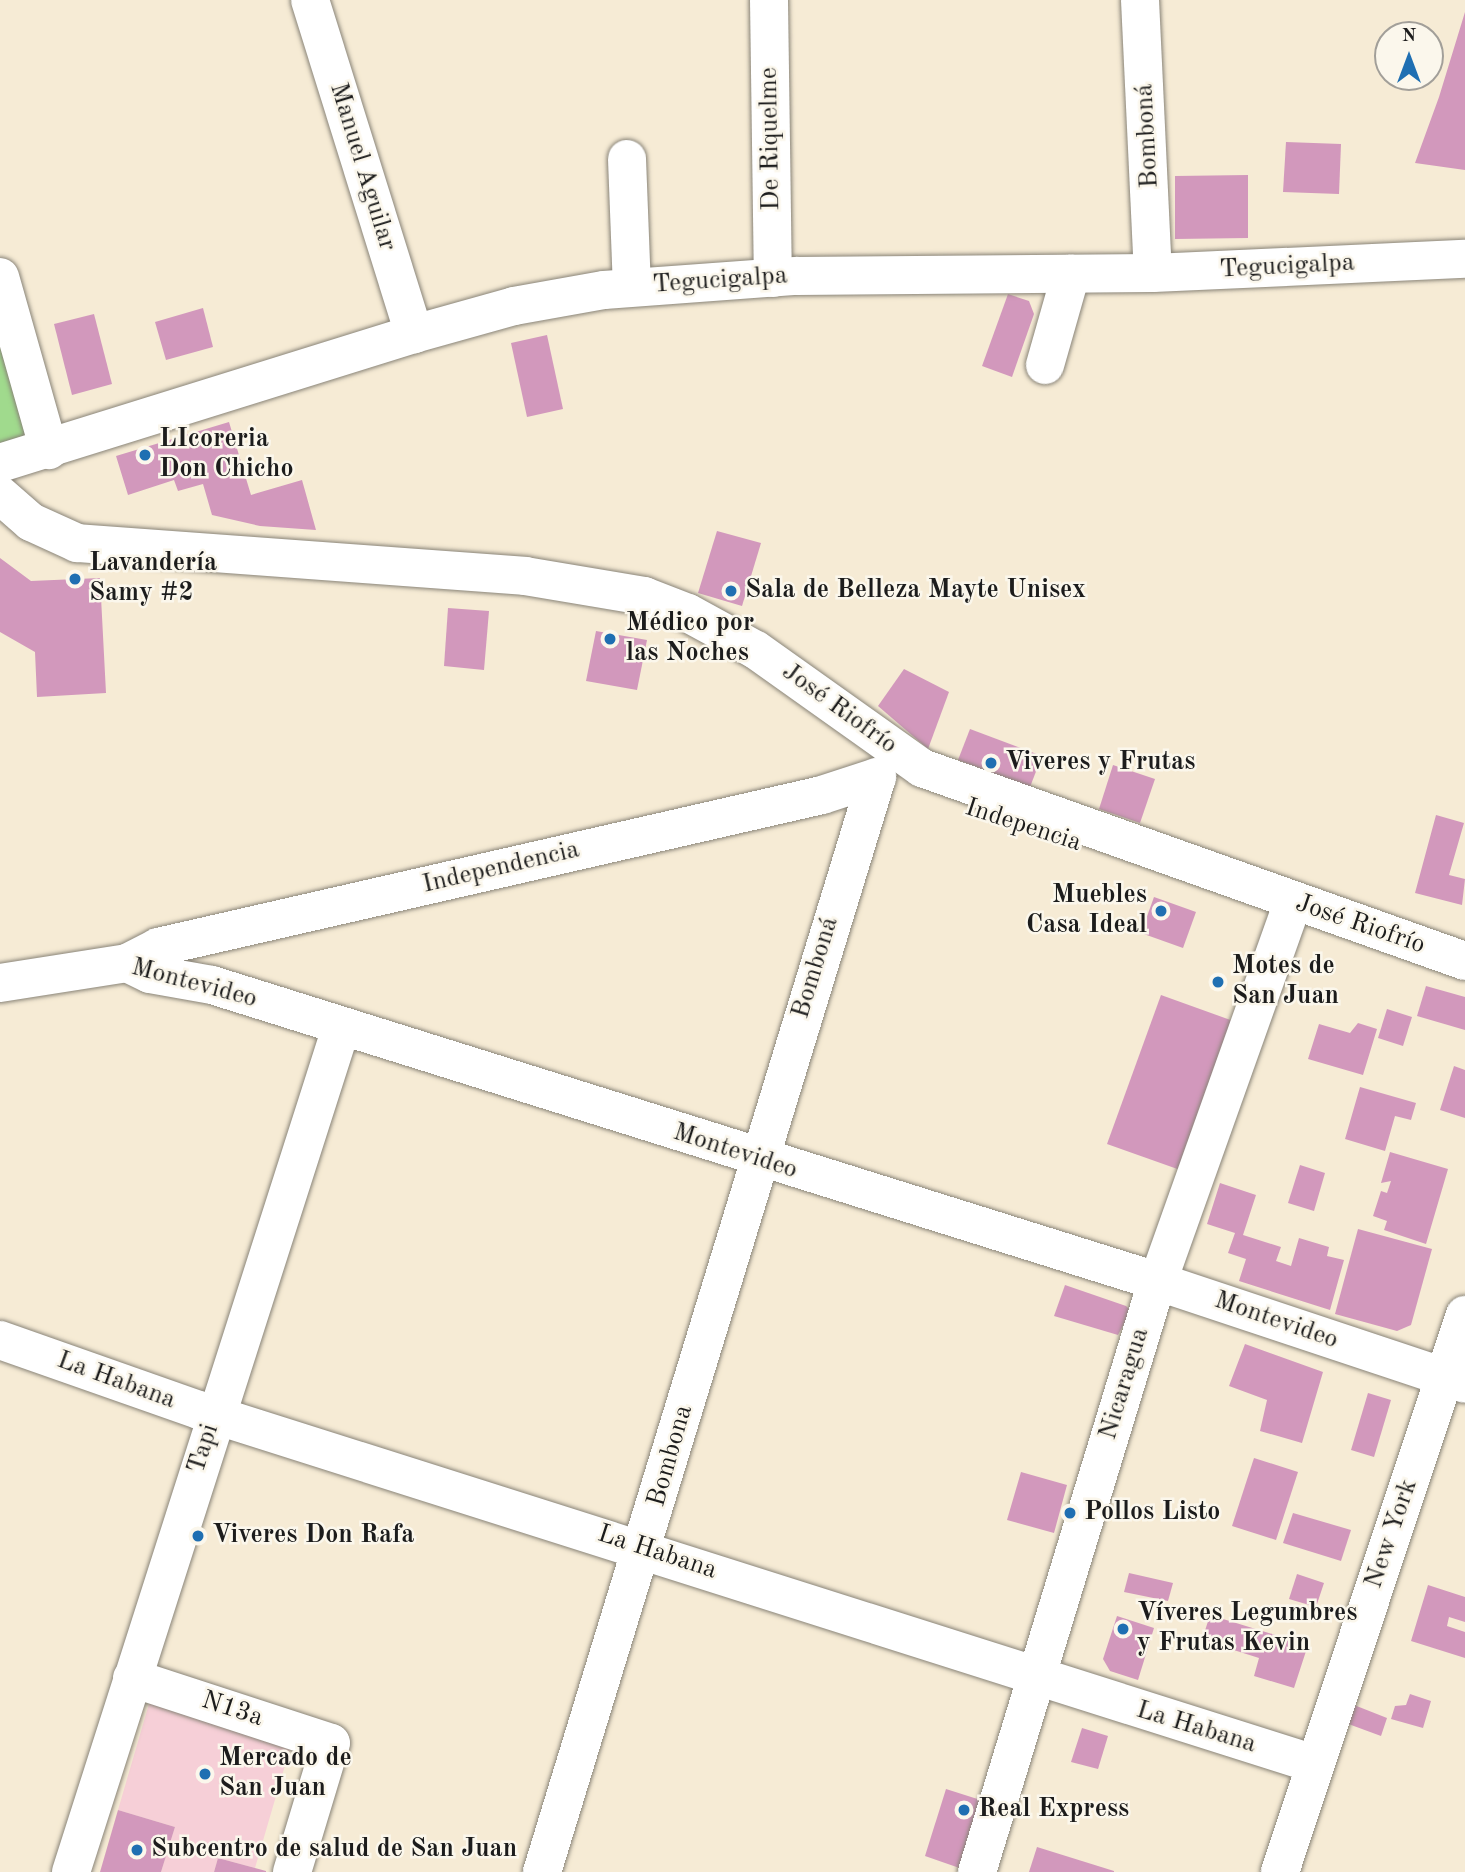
<!DOCTYPE html>
<html>
<head>
<meta charset="utf-8">
<style>
  body { margin:0 }
  #map { position:relative; width:1465px; height:1872px; overflow:hidden; background:#f6ebd5; font-family:"Old Standard TT",serif }
  div>[style] { position:absolute }
  .built>* { inset:0; background:#f6cfd7 }
  .green>* { inset:0; background:#a0da8d }
  .building>* { inset:0; background:#d298bc }
  .roads { filter:drop-shadow(0 0 2px #898478) drop-shadow(0 0 2px #898478) }
  .minor>* { height:38px; margin:-19px; padding:0 19px; transform-origin:19px; border-radius:19px; background:#fff }
  .dots>* { width:19px; height:19px; translate:-50% -50%; box-sizing:border-box; border:4px solid #fbf7ec; border-radius:50% }
  span { translate:-50% -50%; white-space:nowrap; text-align:center; line-height:1.15; -webkit-text-stroke:5px #fbf7ec; paint-order:stroke }
  .street-label { font-size:26px; color:#1c1c1c }
  .poi-label { font-size:26px; color:#1c1c1c; font-weight:700 }
  .left { translate:0 -50%; text-align:left }
  .right { translate:-100% -50%; text-align:right }
  .north { position:absolute; left:1374px; top:21px; width:70px; height:70px; box-sizing:border-box; background:#fbf7ec; border:2px solid #a29f99; border-radius:50%; rotate:0deg; font-size:19px; font-weight:700; line-height:28px; text-align:center; color:#1c1c1c }
  .north::after { content:''; display:block; margin:auto; width:24px; height:32px; background:#1f6fb2; clip-path:polygon(50% 0,100% 100%,50% 72%,0 100%) }
</style>
</head>
<body>
<div id="map">
  <div class="built">
    <div style="clip-path:polygon(151px 1697px,293px 1738px,255px 1868px,218px 1858px,214px 1872px,161px 1872px,175px 1827px,118px 1810px)"></div>
  </div>
  <div class="green">
    <div style="clip-path:polygon(0 328px,40px 448px,0 460px)"></div>
  </div>
  <div class="building">
    <div style="clip-path:polygon(1465px 12px,1465px 170px,1415px 163px,1439px 97px)"></div>
    <div style="clip-path:polygon(1286px 142px,1341px 144px,1339px 194px,1283px 192px)"></div>
    <div style="clip-path:polygon(1248px 175px,1248px 238px,1175px 239px,1175px 176px)"></div>
    <div style="clip-path:polygon(1008px 294px,1029px 301px,1034px 314px,1012px 377px,982px 366px)"></div>
    <div style="clip-path:polygon(203px 308px,213px 347px,166px 360px,155px 322px)"></div>
    <div style="clip-path:polygon(94px 314px,112px 384px,72px 395px,54px 324px)"></div>
    <div style="clip-path:polygon(547px 335px,563px 409px,527px 417px,511px 343px)"></div>
    <div style="clip-path:polygon(229px 422px,251px 495px,302px 480px,316px 530px,260px 526px,212px 515px,203px 484px,178px 491px,174px 480px,128px 495px,116px 456px)"></div>
    <div style="clip-path:polygon(717px 531px,761px 543px,742px 606px,698px 593px)"></div>
    <div style="clip-path:polygon(0 558px,31px 581px,100px 578px,106px 693px,37px 697px,35px 652px,0 632px)"></div>
    <div style="clip-path:polygon(448px 608px,489px 611px,484px 670px,444px 666px)"></div>
    <div style="clip-path:polygon(596px 631px,647px 640px,637px 690px,586px 681px)"></div>
    <div style="clip-path:polygon(904px 669px,949px 692px,928px 749px,878px 706px)"></div>
    <div style="clip-path:polygon(970px 729px,1042px 756px,1030px 787px,958px 760px)"></div>
    <div style="clip-path:polygon(1113px 765px,1155px 779px,1140px 823px,1099px 809px)"></div>
    <div style="clip-path:polygon(1436px 815px,1464px 823px,1449px 875px,1465px 879px,1462px 905px,1415px 893px)"></div>
    <div style="clip-path:polygon(1154px 897px,1196px 912px,1183px 948px,1141px 933px)"></div>
    <div style="clip-path:polygon(1426px 986px,1465px 997px,1465px 1030px,1417px 1016px)"></div>
    <div style="clip-path:polygon(1161px 995px,1236px 1022px,1183px 1171px,1107px 1144px)"></div>
    <div style="clip-path:polygon(1387px 1009px,1412px 1017px,1403px 1046px,1378px 1038px)"></div>
    <div style="clip-path:polygon(1358px 1023px,1377px 1029px,1363px 1075px,1308px 1059px,1319px 1024px,1350px 1033px)"></div>
    <div style="clip-path:polygon(1454px 1066px,1465px 1070px,1465px 1118px,1440px 1110px)"></div>
    <div style="clip-path:polygon(1360px 1087px,1416px 1103px,1411px 1120px,1395px 1116px,1385px 1151px,1345px 1139px)"></div>
    <div style="clip-path:polygon(1390px 1152px,1448px 1169px,1426px 1244px,1384px 1230px,1387px 1221px,1373px 1216px,1381px 1191px,1387px 1193px,1391px 1181px,1381px 1183px)"></div>
    <div style="clip-path:polygon(1300px 1165px,1325px 1173px,1314px 1211px,1288px 1203px)"></div>
    <div style="clip-path:polygon(1220px 1183px,1256px 1195px,1243px 1235px,1281px 1247px,1276px 1261px,1291px 1266px,1299px 1238px,1329px 1247px,1327px 1256px,1344px 1260px,1330px 1310px,1239px 1281px,1246px 1259px,1228px 1253px,1235px 1233px,1207px 1224px)"></div>
    <div style="clip-path:polygon(1358px 1229px,1432px 1249px,1411px 1325px,1397px 1331px,1335px 1314px)"></div>
    <div style="clip-path:polygon(1065px 1285px,1126px 1306px,1131px 1311px,1118px 1335px,1054px 1316px)"></div>
    <div style="clip-path:polygon(1245px 1344px,1323px 1372px,1302px 1443px,1260px 1431px,1267px 1400px,1229px 1386px)"></div>
    <div style="clip-path:polygon(1368px 1393px,1391px 1400px,1374px 1457px,1351px 1450px)"></div>
    <div style="clip-path:polygon(1254px 1458px,1298px 1472px,1276px 1540px,1232px 1526px)"></div>
    <div style="clip-path:polygon(1021px 1472px,1067px 1485px,1054px 1533px,1007px 1520px)"></div>
    <div style="clip-path:polygon(1293px 1513px,1351px 1530px,1341px 1561px,1283px 1543px)"></div>
    <div style="clip-path:polygon(1129px 1573px,1173px 1583px,1168px 1601px,1124px 1592px)"></div>
    <div style="clip-path:polygon(1297px 1574px,1324px 1583px,1316px 1607px,1289px 1599px)"></div>
    <div style="clip-path:polygon(1428px 1585px,1465px 1597px,1465px 1622px,1449px 1617px,1447px 1626px,1465px 1632px,1465px 1658px,1411px 1641px)"></div>
    <div style="clip-path:polygon(1210px 1615px,1308px 1645px,1294px 1688px,1254px 1676px,1259px 1658px,1202px 1640px)"></div>
    <div style="clip-path:polygon(1117px 1616px,1154px 1628px,1138px 1680px,1110px 1671px,1103px 1659px)"></div>
    <div style="clip-path:polygon(1410px 1694px,1431px 1701px,1423px 1728px,1391px 1719px,1395px 1706px,1406px 1705px)"></div>
    <div style="clip-path:polygon(1349px 1703px,1387px 1718px,1381px 1736px,1343px 1722px)"></div>
    <div style="clip-path:polygon(1082px 1728px,1108px 1736px,1098px 1769px,1071px 1762px)"></div>
    <div style="clip-path:polygon(946px 1789px,990px 1803px,968px 1871px,925px 1856px)"></div>
    <div style="clip-path:polygon(118px 1810px,175px 1827px,161px 1872px,100px 1872px)"></div>
    <div style="clip-path:polygon(1037px 1847px,1114px 1871px,1114px 1872px,1029px 1872px)"></div>
    <div style="clip-path:polygon(218px 1858px,266px 1871px,266px 1872px,214px 1872px)"></div>
  </div>
  <div class="roads">
    <div class="minor">
      <div style="left:310px;top:0;width:350px;rotate:72.7deg"></div>
      <div style="left:769px;top:0;width:278px;rotate:89.2deg"></div>
      <div style="left:1140px;top:0;width:273px;rotate:87.3deg"></div>
      <div style="left:627px;top:159px;width:128px;rotate:87.8deg"></div>
      <div style="left:0;top:277px;width:180px;rotate:74.2deg"></div>
      <div style="left:1045px;top:365px;width:95px;rotate:-74.1deg"></div>
      <div style="left:0;top:463px;width:434px;rotate:-17.3deg"></div>
      <div style="left:414px;top:334px;width:104px;rotate:-15.6deg"></div>
      <div style="left:514px;top:306px;width:91px;rotate:-10.1deg"></div>
      <div style="left:604px;top:290px;width:193px;rotate:-4.2deg"></div>
      <div style="left:796px;top:276px;width:357px;rotate:-0.5deg"></div>
      <div style="left:1153px;top:273px;width:312px;rotate:-2.6deg"></div>
      <div style="left:0;top:495px;width:41px;rotate:41.1deg"></div>
      <div style="left:31px;top:522px;width:51px;rotate:24.5deg"></div>
      <div style="left:77px;top:543px;width:449px;rotate:4.2deg"></div>
      <div style="left:525px;top:576px;width:121px;rotate:9.5deg"></div>
      <div style="left:644px;top:596px;width:47px;rotate:21.1deg"></div>
      <div style="left:688px;top:613px;width:77px;rotate:28.6deg"></div>
      <div style="left:756px;top:650px;width:204px;rotate:35.4deg"></div>
      <div style="left:922px;top:768px;width:576px;rotate:19.57deg"></div>
      <div style="left:127px;top:963px;width:35px;rotate:-27deg"></div>
      <div style="left:158px;top:947px;width:681px;rotate:-12.89deg"></div>
      <div style="left:822px;top:795px;width:58px;rotate:-18.1deg"></div>
      <div style="left:0;top:983px;width:129px;rotate:-8.9deg"></div>
      <div style="left:127px;top:963px;width:25px;rotate:26deg"></div>
      <div style="left:150px;top:974px;width:63px;rotate:10.1deg"></div>
      <div style="left:212px;top:985px;width:977px;rotate:17.4deg"></div>
      <div style="left:1144px;top:1277px;width:338px;rotate:18.4deg"></div>
      <div style="left:0;top:1340px;width:211px;rotate:19.4deg"></div>
      <div style="left:199px;top:1410px;width:1170px;rotate:17.61deg"></div>
      <div style="left:132px;top:1678px;width:209px;rotate:18.1deg"></div>
      <div style="left:331px;top:1743px;width:135px;rotate:106.8deg"></div>
      <div style="left:71px;top:1872px;width:886px;rotate:-72.26deg"></div>
      <div style="left:542px;top:1872px;width:1145px;rotate:-72.99deg"></div>
      <div style="left:977px;top:1872px;width:600px;rotate:-73.04deg"></div>
      <div style="left:1152px;top:1298px;width:420px;rotate:-70.4deg"></div>
      <div style="left:1280px;top:1872px;width:587px;rotate:-71.63deg"></div>
    </div>
  </div>
  <div class="dots">
    <div style="left:145px;top:455px;background:#1f6fb2"></div>
    <div style="left:75px;top:579px;background:#1f6fb2"></div>
    <div style="left:731px;top:591px;background:#1f6fb2"></div>
    <div style="left:610px;top:639px;background:#1f6fb2"></div>
    <div style="left:991px;top:763px;background:#1f6fb2"></div>
    <div style="left:1161px;top:911px;background:#1f6fb2"></div>
    <div style="left:1218px;top:982px;background:#1f6fb2"></div>
    <div style="left:1070px;top:1513px;background:#1f6fb2"></div>
    <div style="left:198px;top:1536px;background:#1f6fb2"></div>
    <div style="left:1123px;top:1629px;background:#1f6fb2"></div>
    <div style="left:205px;top:1774px;background:#1f6fb2"></div>
    <div style="left:964px;top:1810px;background:#1f6fb2"></div>
    <div style="left:137px;top:1850px;background:#1f6fb2"></div>
  </div>
  <div class="street-label">
    <span style="left:1148px;top:136px;rotate:-93deg">Bomboná</span>
    <span style="left:771px;top:139px;rotate:-91deg">De Riquelme</span>
    <span style="left:362px;top:167px;rotate:73deg">Manuel Aguilar</span>
    <span style="left:1287px;top:267px;rotate:-3deg">Tegucigalpa</span>
    <span style="left:720px;top:281px;rotate:-4deg">Tegucigalpa</span>
    <span style="left:839px;top:709px;rotate:36deg">José Riofrío</span>
    <span style="left:1023px;top:826px;rotate:18deg">Indepencia</span>
    <span style="left:501px;top:868px;rotate:-13deg">Independencia</span>
    <span style="left:1360px;top:925px;rotate:19deg">José Riofrío</span>
    <span style="left:816px;top:968px;rotate:-73deg">Bomboná</span>
    <span style="left:194px;top:984px;rotate:15deg">Montevideo</span>
    <span style="left:735px;top:1152px;rotate:18deg">Montevideo</span>
    <span style="left:1276px;top:1321px;rotate:19deg">Montevideo</span>
    <span style="left:116px;top:1381px;rotate:20deg">La Habana</span>
    <span style="left:1125px;top:1384px;rotate:-73deg">Nicaragua</span>
    <span style="left:204px;top:1449px;rotate:-72deg">Tapi</span>
    <span style="left:671px;top:1456px;rotate:-74deg">Bombona</span>
    <span style="left:1392px;top:1534px;rotate:-71deg">New York</span>
    <span style="left:657px;top:1553px;rotate:18deg">La Habana</span>
    <span style="left:232px;top:1710px;rotate:18deg">N13a</span>
    <span style="left:1196px;top:1728px;rotate:17deg">La Habana</span>
  </div>
  <div class="poi-label">
    <span class="left" style="left:159px;top:455px">LIcoreria<br>Don Chicho</span>
    <span class="left" style="left:89px;top:579px">Lavandería<br>Samy #2</span>
    <span class="left" style="left:745px;top:591px">Sala de Belleza Mayte Unisex</span>
    <span class="left" style="left:626px;top:639px">Médico por<br>las Noches</span>
    <span class="left" style="left:1005px;top:763px">Viveres y Frutas</span>
    <span class="right" style="left:1147px;top:911px">Muebles<br>Casa Ideal</span>
    <span class="left" style="left:1232px;top:982px">Motes de<br>San Juan</span>
    <span class="left" style="left:1084px;top:1513px">Pollos Listo</span>
    <span class="left" style="left:212px;top:1536px">Viveres Don Rafa</span>
    <span class="left" style="left:1137px;top:1629px">Víveres Legumbres<br>y Frutas Kevin</span>
    <span class="left" style="left:219px;top:1774px">Mercado de<br>San Juan</span>
    <span class="left" style="left:978px;top:1810px">Real Express</span>
    <span class="left" style="left:151px;top:1850px">Subcentro de salud de San Juan</span>
  </div>
  <div class="north">N</div>
</div>
</body>
</html>
